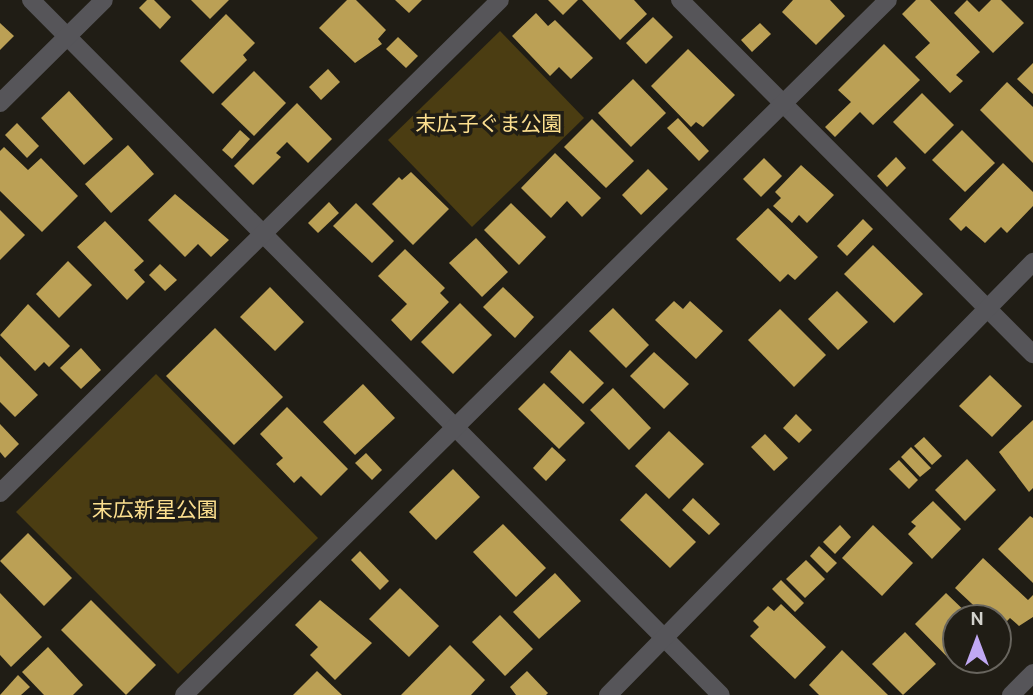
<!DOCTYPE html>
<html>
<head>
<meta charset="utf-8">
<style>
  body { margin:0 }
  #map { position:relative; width:1033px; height:695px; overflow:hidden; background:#201d15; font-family:Overpass,"Noto Sans JP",sans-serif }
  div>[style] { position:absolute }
  .green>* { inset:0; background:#4b3d12 }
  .building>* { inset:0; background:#bba055 }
  .street>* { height:18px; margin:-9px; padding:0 9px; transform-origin:9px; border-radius:9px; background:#565559 }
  span { translate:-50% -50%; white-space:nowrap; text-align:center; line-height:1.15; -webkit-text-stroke:7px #201d15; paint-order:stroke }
  .park-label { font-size:21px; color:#fcdf8f }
  .north { position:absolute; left:942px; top:604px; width:70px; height:70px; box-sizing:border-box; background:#201d15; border:2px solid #68655e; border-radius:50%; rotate:0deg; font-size:19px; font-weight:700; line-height:28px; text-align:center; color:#d3d2cc }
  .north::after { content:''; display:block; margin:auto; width:24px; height:32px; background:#c0a8f3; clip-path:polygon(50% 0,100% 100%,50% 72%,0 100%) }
</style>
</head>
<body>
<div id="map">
  <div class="green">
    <div style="clip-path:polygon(500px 31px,584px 118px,472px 227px,388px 140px)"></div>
    <div style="clip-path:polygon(156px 374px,318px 538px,178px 674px,16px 512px)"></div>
  </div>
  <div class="building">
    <div style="clip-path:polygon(147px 0,154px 0,171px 17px,160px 29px,139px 8px)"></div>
    <div style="clip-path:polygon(191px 0,229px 0,210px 19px)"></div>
    <div style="clip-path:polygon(347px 0,356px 0,386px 30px,378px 39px,382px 44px,355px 63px,319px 28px)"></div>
    <div style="clip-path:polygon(395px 0,422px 0,409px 13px)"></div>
    <div style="clip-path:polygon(548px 0,578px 0,563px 15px)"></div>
    <div style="clip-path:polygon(582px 0,634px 0,647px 14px,620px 40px)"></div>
    <div style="clip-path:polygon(793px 0,830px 0,845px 16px,816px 45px,782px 12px)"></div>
    <div style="clip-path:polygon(916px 0,930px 0,980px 52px,956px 75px,963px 81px,950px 93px,915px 57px,930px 43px,902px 14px)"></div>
    <div style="clip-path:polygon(967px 0,979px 12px,991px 0,1001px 0,1024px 23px,993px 53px,954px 13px)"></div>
    <div style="clip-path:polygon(536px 13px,548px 26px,555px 20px,593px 58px,571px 79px,559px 67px,550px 76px,512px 36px)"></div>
    <div style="clip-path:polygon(226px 14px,255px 43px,243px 55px,247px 60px,213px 94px,180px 61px)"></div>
    <div style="clip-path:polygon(653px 17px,673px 37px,646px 64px,626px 43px)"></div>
    <div style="clip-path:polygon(0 23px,14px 36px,0 50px)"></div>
    <div style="clip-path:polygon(760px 23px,771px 34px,752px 52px,741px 40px)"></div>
    <div style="clip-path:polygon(398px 37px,418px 56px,406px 68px,386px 49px)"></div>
    <div style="clip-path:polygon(884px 44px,920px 80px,873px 125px,860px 112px,835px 137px,825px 127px,851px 102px,838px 90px)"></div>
    <div style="clip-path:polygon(688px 49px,735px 95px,703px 127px,696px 122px,691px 127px,651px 86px)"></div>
    <div style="clip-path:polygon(1033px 63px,1033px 94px,1017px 79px)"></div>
    <div style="clip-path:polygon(328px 69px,340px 82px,321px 100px,309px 87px)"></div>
    <div style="clip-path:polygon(254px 71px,286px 103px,254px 136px,221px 104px)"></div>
    <div style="clip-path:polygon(633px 79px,666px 113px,631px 147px,598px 113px)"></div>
    <div style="clip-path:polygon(1007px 82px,1033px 107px,1033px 163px,980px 110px)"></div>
    <div style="clip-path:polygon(69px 91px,113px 139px,84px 165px,41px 118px)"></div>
    <div style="clip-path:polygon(922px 93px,954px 125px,925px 154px,893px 122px)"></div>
    <div style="clip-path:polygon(297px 103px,332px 139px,308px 163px,287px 142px,276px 153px,281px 157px,253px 185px,234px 166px)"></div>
    <div style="clip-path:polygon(678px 118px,709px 151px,699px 161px,667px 128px)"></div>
    <div style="clip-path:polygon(592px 119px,634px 161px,606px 188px,564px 147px)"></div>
    <div style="clip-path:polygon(17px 123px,39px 146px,27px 158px,5px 135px)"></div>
    <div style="clip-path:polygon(240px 130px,250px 139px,232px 159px,222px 150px)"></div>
    <div style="clip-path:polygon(962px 130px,995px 163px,965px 192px,932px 160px)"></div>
    <div style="clip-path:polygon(128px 145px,154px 174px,111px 213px,85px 184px)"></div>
    <div style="clip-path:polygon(4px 147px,28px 170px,41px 158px,78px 196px,42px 232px,0 191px,0 151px)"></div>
    <div style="clip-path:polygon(555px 153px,601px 198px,582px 217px,567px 201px,551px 218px,521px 188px)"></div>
    <div style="clip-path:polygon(896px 157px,906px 168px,887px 187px,877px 176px)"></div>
    <div style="clip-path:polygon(764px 158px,782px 176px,761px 197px,743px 179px)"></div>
    <div style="clip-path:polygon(1003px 163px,1033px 192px,1033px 206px,1007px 233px,1001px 227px,985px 243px,966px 226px,961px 231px,949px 219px)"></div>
    <div style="clip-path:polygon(801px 165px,834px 195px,807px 223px,799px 215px,792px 223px,773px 206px,781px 198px,775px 192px)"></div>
    <div style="clip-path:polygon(648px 169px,668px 189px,641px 215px,622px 195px)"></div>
    <div style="clip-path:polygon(411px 172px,449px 209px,413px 245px,372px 204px,399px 177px,402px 180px)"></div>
    <div style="clip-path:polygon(175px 194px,229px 240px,211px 257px,198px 244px,185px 257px,148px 220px)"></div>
    <div style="clip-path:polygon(329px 202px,339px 213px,318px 233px,308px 223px)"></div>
    <div style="clip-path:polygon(356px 203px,394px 241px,372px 263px,333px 226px)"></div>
    <div style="clip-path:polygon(511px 203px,546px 237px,519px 265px,484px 230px)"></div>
    <div style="clip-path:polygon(768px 208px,818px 257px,795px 280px,788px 274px,780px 282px,736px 239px)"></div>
    <div style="clip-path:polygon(0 210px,25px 235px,0 260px)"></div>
    <div style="clip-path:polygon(863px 219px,873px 229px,847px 256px,837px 246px)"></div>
    <div style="clip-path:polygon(105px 221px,144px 261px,134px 270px,145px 282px,127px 300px,77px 247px)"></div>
    <div style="clip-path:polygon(476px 238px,508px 272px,482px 297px,449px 263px)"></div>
    <div style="clip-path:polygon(873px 245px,923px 294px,894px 323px,844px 274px)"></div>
    <div style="clip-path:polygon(405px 249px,445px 288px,440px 293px,449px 302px,411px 341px,391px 320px,407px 304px,378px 276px)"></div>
    <div style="clip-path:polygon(68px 261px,92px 285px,59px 318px,36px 294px)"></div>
    <div style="clip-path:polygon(160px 264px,177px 280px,165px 291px,149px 275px)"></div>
    <div style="clip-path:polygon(270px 287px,304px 322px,275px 351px,240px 317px)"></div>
    <div style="clip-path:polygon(503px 287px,534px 317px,515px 338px,483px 307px)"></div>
    <div style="clip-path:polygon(837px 291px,868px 322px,838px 350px,808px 319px)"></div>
    <div style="clip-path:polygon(674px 301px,683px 309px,690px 301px,723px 331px,696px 359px,655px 320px)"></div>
    <div style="clip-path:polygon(460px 303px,492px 335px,453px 374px,421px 342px)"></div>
    <div style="clip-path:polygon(28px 304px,70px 346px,49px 367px,44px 362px,35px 371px,0 335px)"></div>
    <div style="clip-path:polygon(613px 308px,649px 345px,626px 368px,589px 331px)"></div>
    <div style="clip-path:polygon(780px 309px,826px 355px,794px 387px,748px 340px)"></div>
    <div style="clip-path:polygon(215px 328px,283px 397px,234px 445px,166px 376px)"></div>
    <div style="clip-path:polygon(81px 348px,101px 370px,81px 389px,60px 368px)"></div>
    <div style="clip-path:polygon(570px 350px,604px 383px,583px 404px,550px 372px)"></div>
    <div style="clip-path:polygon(654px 352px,689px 384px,664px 409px,630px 376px)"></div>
    <div style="clip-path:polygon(0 356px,38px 395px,15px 417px,0 402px)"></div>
    <div style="clip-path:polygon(990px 375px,1022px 406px,992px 437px,959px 406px)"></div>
    <div style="clip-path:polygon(544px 383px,585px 423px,559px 449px,518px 409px)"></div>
    <div style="clip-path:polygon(363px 384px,395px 418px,355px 455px,323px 422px)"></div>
    <div style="clip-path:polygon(613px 388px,651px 428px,629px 450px,590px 410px)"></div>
    <div style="clip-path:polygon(287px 407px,348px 469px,321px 496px,301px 476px,294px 483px,276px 464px,283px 458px,260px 434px)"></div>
    <div style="clip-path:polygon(796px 414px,812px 430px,799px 443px,783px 428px)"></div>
    <div style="clip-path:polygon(1033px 420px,1033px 488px,1029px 492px,999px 452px)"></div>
    <div style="clip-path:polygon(0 424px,19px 444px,5px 458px,0 452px)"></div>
    <div style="clip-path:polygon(669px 431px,704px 464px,669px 499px,635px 466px)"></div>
    <div style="clip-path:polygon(765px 434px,788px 458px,774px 471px,751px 447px)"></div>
    <div style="clip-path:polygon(924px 437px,942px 456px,932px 465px,914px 446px)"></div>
    <div style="clip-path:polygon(552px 447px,566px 460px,546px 481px,533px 468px)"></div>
    <div style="clip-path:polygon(911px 447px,931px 468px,920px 477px,901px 457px)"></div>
    <div style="clip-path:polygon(366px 453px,382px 470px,372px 480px,355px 463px)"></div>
    <div style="clip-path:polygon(967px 459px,996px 490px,965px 521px,935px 490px)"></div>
    <div style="clip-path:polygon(899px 460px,918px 480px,909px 489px,889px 469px)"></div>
    <div style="clip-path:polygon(453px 469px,480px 497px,436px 540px,409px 512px)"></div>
    <div style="clip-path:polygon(646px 493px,696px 542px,670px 568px,620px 520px)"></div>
    <div style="clip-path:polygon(693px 498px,720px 524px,709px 535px,682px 510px)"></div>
    <div style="clip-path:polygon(933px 501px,961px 529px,932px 559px,908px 534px,916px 526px,911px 522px)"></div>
    <div style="clip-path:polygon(1030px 516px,1033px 518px,1033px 583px,998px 549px)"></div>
    <div style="clip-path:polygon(503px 524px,546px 568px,516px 597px,473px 552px)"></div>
    <div style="clip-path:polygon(840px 525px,851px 537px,835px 554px,823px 542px)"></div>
    <div style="clip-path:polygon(873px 525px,913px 563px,882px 596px,842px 558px)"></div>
    <div style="clip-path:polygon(28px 533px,72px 578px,44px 606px,0 561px)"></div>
    <div style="clip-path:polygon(819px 546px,837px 563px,827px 573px,810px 556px)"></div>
    <div style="clip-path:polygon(360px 551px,389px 581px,380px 590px,351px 560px)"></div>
    <div style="clip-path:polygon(983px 558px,1028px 600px,1033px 595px,1033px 617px,1019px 626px,1010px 618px,999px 629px,998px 618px,987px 618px,955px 588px)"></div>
    <div style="clip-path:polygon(806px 560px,825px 579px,805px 598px,786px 579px)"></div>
    <div style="clip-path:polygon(555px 573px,581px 601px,539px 639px,513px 612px)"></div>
    <div style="clip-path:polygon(781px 580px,804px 603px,795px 612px,772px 589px)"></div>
    <div style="clip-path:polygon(400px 588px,439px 626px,409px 657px,369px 619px)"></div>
    <div style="clip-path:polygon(0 593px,42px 637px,11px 667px,0 655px)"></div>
    <div style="clip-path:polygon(946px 593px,972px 618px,956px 618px,956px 660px,966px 660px,958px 668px,915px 624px)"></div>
    <div style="clip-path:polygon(91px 600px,156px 665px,126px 695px,61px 630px)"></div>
    <div style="clip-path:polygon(320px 600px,372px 643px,335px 680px,310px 655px,318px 647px,295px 625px)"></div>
    <div style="clip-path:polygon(781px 604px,826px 647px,795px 679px,750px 636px,759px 627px,753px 621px,768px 606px,774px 611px)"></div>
    <div style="clip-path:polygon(500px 615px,533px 649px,505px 676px,472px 642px)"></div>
    <div style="clip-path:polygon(905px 632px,936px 664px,903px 695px,872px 664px)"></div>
    <div style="clip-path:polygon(450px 645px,485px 680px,471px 695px,401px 695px)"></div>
    <div style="clip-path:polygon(48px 647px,83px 685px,73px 695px,44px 695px,22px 672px)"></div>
    <div style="clip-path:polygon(842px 650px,888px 695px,819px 695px,809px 685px)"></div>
    <div style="clip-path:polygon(317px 671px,342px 695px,293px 695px)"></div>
    <div style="clip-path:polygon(527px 671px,548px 693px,546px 695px,516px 695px,510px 687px)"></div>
    <div style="clip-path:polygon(18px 675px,30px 687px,21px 695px,0 695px)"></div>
  </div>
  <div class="street">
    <div style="left:31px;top:0;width:979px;rotate:45.21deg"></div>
    <div style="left:680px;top:0;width:500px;rotate:45.1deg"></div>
    <div style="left:0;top:103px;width:146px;rotate:-44.7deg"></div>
    <div style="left:0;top:493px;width:702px;rotate:-44.6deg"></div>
    <div style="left:184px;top:695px;width:989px;rotate:-44.63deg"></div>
    <div style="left:608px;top:695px;width:607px;rotate:-45.53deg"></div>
    <div style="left:1011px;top:695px;width:31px;rotate:-45deg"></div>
  </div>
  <div class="park-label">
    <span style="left:489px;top:126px">末広子ぐま公園</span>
    <span style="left:155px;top:512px">末広新星公園</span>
  </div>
  <div class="north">N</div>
</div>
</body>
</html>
